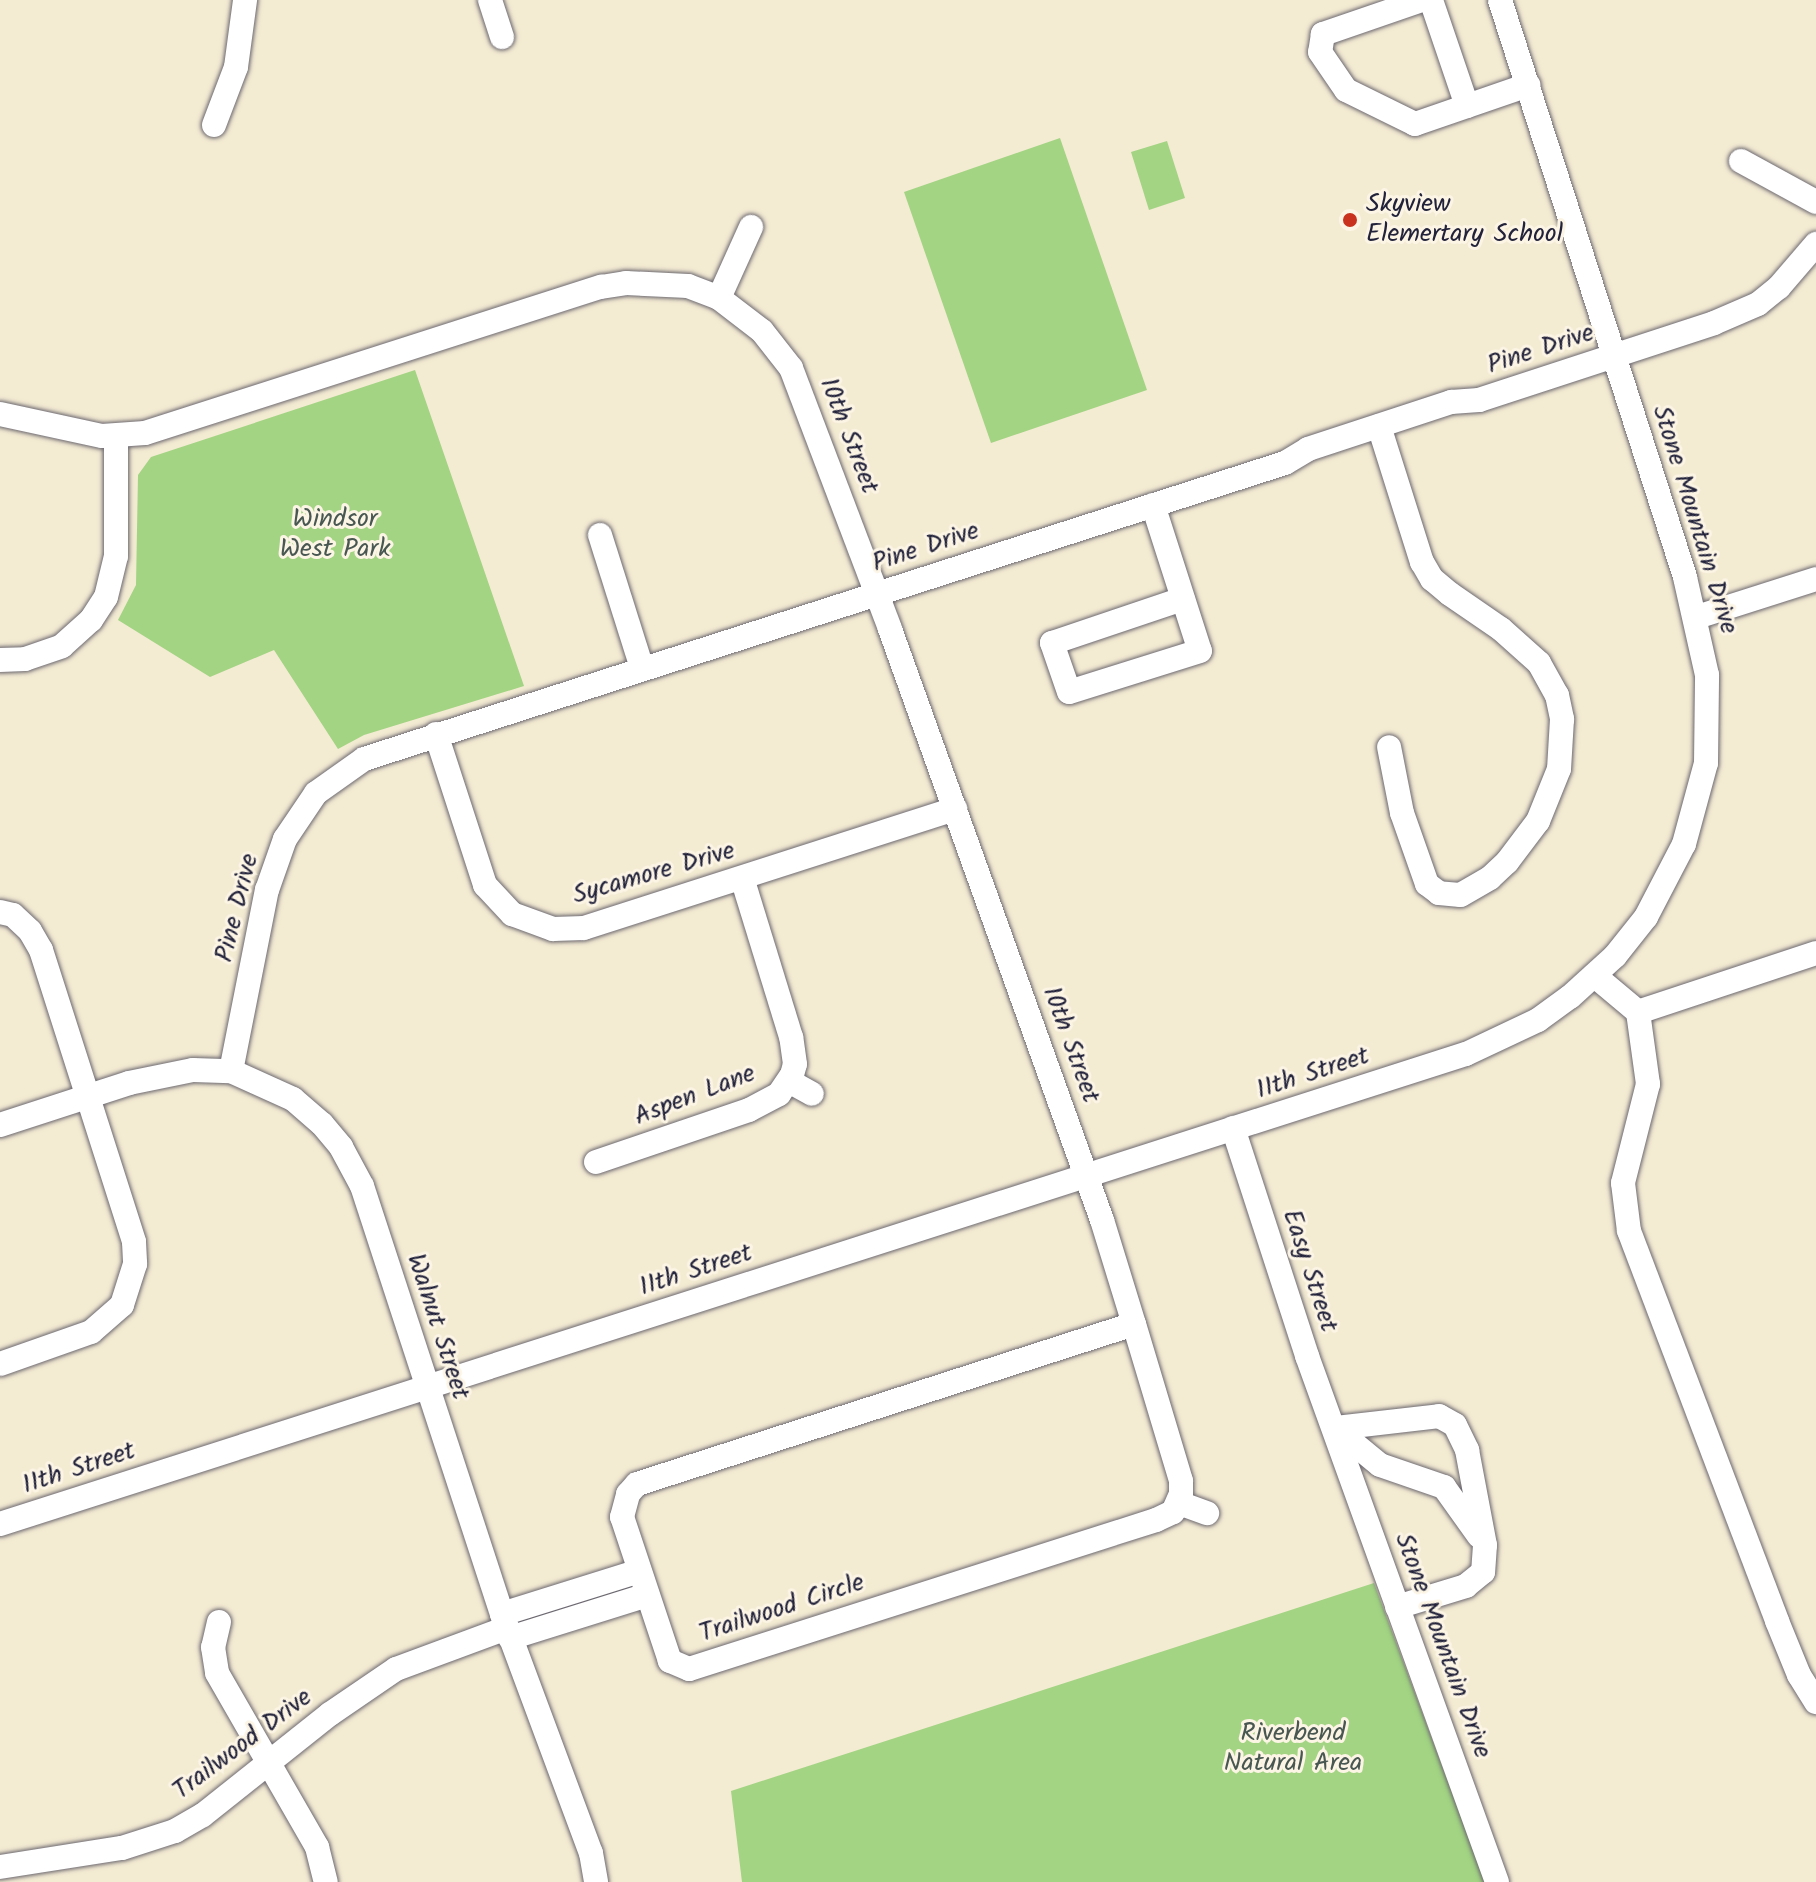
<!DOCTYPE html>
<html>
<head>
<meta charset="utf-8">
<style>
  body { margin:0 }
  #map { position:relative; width:1816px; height:1882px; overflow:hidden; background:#f4ebd3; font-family:Kalam,sans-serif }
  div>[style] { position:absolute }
  .green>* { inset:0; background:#a2d483 }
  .roads { filter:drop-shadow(0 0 2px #6c6870) drop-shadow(0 0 2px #6c6870) }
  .minor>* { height:24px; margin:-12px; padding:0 12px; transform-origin:12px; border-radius:12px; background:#fff }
  .dots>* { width:22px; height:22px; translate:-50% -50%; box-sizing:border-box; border:4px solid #fcf5e5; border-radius:50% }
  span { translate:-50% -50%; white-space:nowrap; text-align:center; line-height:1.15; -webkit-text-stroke:6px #fcf5e5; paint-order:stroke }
  .poi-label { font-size:26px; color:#22223b }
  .left { translate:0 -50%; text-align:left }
  .street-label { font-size:26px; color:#22223b }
  .park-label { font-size:26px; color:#485751 }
</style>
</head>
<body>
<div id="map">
  <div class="green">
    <div style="clip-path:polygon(1060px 138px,1147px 390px,991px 443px,904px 192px)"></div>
    <div style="clip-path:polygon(1167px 141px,1185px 198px,1149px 210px,1131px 152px)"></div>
    <div style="clip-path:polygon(415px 370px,524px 686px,364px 735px,338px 749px,274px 650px,210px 677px,118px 620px,136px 585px,138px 475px,151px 457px)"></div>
    <div style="clip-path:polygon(1374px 1583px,1485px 1882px,742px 1882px,731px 1791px)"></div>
  </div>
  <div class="roads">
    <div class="minor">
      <div style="left:490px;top:0;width:39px;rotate:72deg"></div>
      <div style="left:1422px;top:0;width:105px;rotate:161deg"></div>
      <div style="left:1323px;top:34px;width:18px;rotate:99deg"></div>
      <div style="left:1320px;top:52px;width:46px;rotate:55.6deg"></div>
      <div style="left:1346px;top:90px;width:77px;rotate:26.2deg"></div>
      <div style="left:1415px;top:124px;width:120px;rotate:-19deg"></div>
      <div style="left:1431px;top:0;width:112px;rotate:71.2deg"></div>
      <div style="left:214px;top:125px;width:62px;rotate:-69.2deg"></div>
      <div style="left:236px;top:67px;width:68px;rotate:-82.3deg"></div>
      <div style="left:1741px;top:161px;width:85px;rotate:28.7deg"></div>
      <div style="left:719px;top:298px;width:78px;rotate:-65.7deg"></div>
      <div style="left:0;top:414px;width:104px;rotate:12.2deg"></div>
      <div style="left:102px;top:436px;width:43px;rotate:-4deg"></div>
      <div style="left:145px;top:433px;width:479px;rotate:-17.8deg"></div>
      <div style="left:601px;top:287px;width:25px;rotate:-9deg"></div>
      <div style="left:626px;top:283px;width:62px;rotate:2.8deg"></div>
      <div style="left:688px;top:286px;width:33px;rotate:21deg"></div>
      <div style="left:719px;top:298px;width:54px;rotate:37.5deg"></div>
      <div style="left:762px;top:331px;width:47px;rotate:51.9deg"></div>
      <div style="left:791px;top:368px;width:279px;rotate:69.2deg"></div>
      <div style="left:890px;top:629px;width:628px;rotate:70.27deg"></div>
      <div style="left:1102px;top:1220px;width:109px;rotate:72.9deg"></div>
      <div style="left:1134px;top:1324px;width:164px;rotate:73.3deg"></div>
      <div style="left:1181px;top:1481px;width:13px;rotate:90deg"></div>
      <div style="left:1181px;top:1494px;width:20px;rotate:114deg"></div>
      <div style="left:1173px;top:1512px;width:19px;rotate:155deg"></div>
      <div style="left:1156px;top:1520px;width:490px;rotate:162.3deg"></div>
      <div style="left:689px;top:1669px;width:21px;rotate:-157deg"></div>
      <div style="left:670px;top:1661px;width:152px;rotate:-108.4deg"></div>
      <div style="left:622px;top:1517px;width:24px;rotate:-75deg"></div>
      <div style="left:628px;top:1494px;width:13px;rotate:-48deg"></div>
      <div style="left:637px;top:1484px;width:522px;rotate:-17.85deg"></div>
      <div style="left:1379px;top:426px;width:143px;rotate:72.5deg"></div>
      <div style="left:1422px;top:562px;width:20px;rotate:60deg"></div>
      <div style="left:1432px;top:579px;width:23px;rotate:40deg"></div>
      <div style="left:1450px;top:594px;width:62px;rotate:34.5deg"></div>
      <div style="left:1501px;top:629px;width:51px;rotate:41.8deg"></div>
      <div style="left:1539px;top:663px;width:37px;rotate:61deg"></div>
      <div style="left:1557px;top:695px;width:25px;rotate:78deg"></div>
      <div style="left:1562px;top:719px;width:50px;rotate:93.4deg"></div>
      <div style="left:1559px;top:769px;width:56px;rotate:112deg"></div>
      <div style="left:1538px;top:821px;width:51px;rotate:127.1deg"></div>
      <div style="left:1507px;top:862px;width:23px;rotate:137deg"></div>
      <div style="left:1490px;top:878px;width:34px;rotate:150deg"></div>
      <div style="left:1460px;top:895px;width:21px;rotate:-175deg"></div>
      <div style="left:1439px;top:893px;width:15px;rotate:-143deg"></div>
      <div style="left:1427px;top:884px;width:75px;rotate:-109.4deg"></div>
      <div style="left:1402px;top:813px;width:67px;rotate:-101.1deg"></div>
      <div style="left:1153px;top:505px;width:153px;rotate:72.2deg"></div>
      <div style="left:1200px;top:651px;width:137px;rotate:162.6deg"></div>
      <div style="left:1069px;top:692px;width:52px;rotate:-109.1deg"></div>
      <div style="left:1052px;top:643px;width:138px;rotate:-18.6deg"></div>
      <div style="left:600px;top:535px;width:139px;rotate:72.5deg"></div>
      <div style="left:1697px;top:617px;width:125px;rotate:-17.7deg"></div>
      <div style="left:0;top:660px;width:25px;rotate:-2deg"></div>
      <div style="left:25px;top:659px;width:39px;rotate:-19deg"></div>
      <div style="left:62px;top:646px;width:39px;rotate:-42deg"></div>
      <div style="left:91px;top:620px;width:27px;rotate:-57deg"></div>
      <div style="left:106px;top:597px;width:42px;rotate:-76.3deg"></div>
      <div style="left:116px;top:556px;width:119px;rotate:-90deg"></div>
      <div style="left:436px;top:734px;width:159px;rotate:72deg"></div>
      <div style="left:485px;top:885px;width:40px;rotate:47deg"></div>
      <div style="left:512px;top:914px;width:44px;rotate:20.1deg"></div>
      <div style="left:553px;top:929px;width:31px;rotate:-2deg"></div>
      <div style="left:584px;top:928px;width:390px;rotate:-17.8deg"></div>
      <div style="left:0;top:912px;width:13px;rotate:13deg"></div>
      <div style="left:13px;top:915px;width:23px;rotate:43deg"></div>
      <div style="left:30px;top:931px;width:22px;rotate:60deg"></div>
      <div style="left:41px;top:950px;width:306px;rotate:72.3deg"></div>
      <div style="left:134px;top:1242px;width:22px;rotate:87deg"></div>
      <div style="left:135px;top:1264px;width:43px;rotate:107.6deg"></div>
      <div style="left:122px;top:1305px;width:41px;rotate:138.9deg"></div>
      <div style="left:91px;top:1332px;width:96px;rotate:160.6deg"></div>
      <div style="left:1595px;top:976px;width:56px;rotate:39.9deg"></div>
      <div style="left:1638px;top:1012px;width:188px;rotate:-18.3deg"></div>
      <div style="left:1638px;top:1012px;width:73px;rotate:82.1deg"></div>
      <div style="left:1648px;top:1084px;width:102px;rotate:104.2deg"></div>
      <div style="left:1623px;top:1183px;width:48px;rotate:82.9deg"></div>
      <div style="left:1629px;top:1231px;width:417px;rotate:69.2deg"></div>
      <div style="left:1777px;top:1621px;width:58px;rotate:67.8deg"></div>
      <div style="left:1799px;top:1675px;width:32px;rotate:58deg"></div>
      <div style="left:231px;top:1071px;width:185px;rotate:-78.8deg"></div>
      <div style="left:267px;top:890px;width:54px;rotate:-70.6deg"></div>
      <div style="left:285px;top:839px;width:55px;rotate:-56deg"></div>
      <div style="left:316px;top:793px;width:59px;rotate:-35.3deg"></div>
      <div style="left:364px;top:759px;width:967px;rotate:-17.82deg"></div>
      <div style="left:1285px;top:463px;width:27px;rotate:-31deg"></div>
      <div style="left:1308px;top:449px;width:151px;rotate:-18.2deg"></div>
      <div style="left:1451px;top:402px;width:28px;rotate:-4deg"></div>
      <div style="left:1479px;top:400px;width:247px;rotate:-18.1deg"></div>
      <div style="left:1714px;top:323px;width:48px;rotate:-23.4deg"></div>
      <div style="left:1758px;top:304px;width:27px;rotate:-39deg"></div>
      <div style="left:1779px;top:287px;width:57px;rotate:-49.3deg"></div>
      <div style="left:789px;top:1081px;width:26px;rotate:29deg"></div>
      <div style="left:0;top:1125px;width:136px;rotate:-18deg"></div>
      <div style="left:129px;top:1083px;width:65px;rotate:-11.5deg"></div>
      <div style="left:193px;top:1070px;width:38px;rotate:2deg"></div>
      <div style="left:231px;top:1071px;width:68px;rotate:24.3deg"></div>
      <div style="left:293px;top:1099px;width:38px;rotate:41deg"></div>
      <div style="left:322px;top:1124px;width:30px;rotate:50deg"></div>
      <div style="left:341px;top:1147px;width:44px;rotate:61.7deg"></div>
      <div style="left:362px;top:1186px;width:450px;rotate:71.9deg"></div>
      <div style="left:502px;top:1614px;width:255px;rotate:69.6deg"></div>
      <div style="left:591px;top:1853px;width:29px;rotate:80deg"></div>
      <div style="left:1233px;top:1128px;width:240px;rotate:72deg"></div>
      <div style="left:1307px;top:1356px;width:559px;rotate:70.14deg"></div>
      <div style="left:596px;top:1162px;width:162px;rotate:-18.8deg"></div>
      <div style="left:749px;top:1110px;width:34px;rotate:-28deg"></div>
      <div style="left:779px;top:1094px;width:23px;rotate:-56deg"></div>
      <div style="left:792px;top:1075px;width:11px;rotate:-75deg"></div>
      <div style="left:795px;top:1064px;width:27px;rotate:-98deg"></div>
      <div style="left:791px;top:1037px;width:166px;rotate:-107.1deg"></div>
      <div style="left:1336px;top:1428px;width:104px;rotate:-6.6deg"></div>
      <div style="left:1439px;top:1416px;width:18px;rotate:29deg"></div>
      <div style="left:1455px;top:1425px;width:28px;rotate:64deg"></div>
      <div style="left:1467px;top:1450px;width:97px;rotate:79.3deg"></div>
      <div style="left:1485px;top:1545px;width:27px;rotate:94deg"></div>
      <div style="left:1483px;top:1572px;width:22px;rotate:141deg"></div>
      <div style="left:1466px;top:1586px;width:72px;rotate:163.1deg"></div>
      <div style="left:1341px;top:1433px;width:50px;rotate:39.4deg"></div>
      <div style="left:1380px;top:1465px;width:68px;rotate:19deg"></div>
      <div style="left:1444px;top:1487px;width:60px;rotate:54.5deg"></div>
      <div style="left:1179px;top:1503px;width:30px;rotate:20deg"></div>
      <div style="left:0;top:1524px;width:1539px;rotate:-17.78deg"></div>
      <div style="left:1466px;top:1054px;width:80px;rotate:-25.3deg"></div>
      <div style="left:1538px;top:1020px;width:39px;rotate:-36deg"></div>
      <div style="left:1570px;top:997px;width:61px;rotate:-42.3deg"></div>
      <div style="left:1615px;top:956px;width:50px;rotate:-51.5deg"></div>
      <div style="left:1646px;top:917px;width:82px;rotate:-62.5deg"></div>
      <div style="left:1684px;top:844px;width:84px;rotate:-74.8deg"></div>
      <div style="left:1706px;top:763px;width:88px;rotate:-89.3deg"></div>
      <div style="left:1707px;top:675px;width:100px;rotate:-102.7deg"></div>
      <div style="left:1685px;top:577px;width:606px;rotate:-107.78deg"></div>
      <div style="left:502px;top:1614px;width:144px;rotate:-17.4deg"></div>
      <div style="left:219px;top:1622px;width:26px;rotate:103deg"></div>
      <div style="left:213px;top:1647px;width:26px;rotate:81deg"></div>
      <div style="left:217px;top:1673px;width:201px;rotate:60.1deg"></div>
      <div style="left:317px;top:1847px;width:36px;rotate:76deg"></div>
      <div style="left:510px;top:1638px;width:144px;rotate:-17.4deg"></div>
      <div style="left:0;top:1867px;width:123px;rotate:-8.9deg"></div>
      <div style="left:122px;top:1848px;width:56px;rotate:-17.8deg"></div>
      <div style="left:175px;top:1831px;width:32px;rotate:-30deg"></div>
      <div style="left:203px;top:1815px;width:162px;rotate:-38.5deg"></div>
      <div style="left:330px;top:1714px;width:80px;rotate:-34.3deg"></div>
      <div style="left:396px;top:1669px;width:118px;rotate:-20.3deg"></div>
    </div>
  </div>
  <div class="dots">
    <div style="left:1350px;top:220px;background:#c8321e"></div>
  </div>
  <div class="poi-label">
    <span class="left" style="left:1366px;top:220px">Skyview<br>Elemertary School</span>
  </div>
  <div class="street-label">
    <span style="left:1541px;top:350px;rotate:-18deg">Pine Drive</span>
    <span style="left:848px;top:436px;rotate:69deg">10th Street</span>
    <span style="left:1694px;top:520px;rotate:73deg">Stone Mountain Drive</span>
    <span style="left:926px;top:548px;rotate:-18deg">Pine Drive</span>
    <span style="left:654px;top:874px;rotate:-16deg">Sycamore Drive</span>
    <span style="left:238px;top:908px;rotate:-76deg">Pine Drive</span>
    <span style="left:1070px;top:1045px;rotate:70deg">10th Street</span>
    <span style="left:1313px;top:1074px;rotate:-18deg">11th Street</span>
    <span style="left:695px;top:1096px;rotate:-21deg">Aspen Lane</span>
    <span style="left:696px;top:1271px;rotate:-18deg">11th Street</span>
    <span style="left:1309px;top:1271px;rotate:72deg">Easy Street</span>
    <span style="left:437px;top:1327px;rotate:72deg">Walnut Street</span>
    <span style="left:79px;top:1469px;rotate:-18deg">11th Street</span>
    <span style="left:782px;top:1609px;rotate:-18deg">Trailwood Circle</span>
    <span style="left:1442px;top:1646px;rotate:70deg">Stone Mountain Drive</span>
    <span style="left:243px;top:1745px;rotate:-37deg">Trailwood Drive</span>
  </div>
  <div class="park-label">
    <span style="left:335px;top:535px">Windsor<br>West Park</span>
    <span style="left:1293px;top:1749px">Riverbend<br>Natural Area</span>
  </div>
</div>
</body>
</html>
